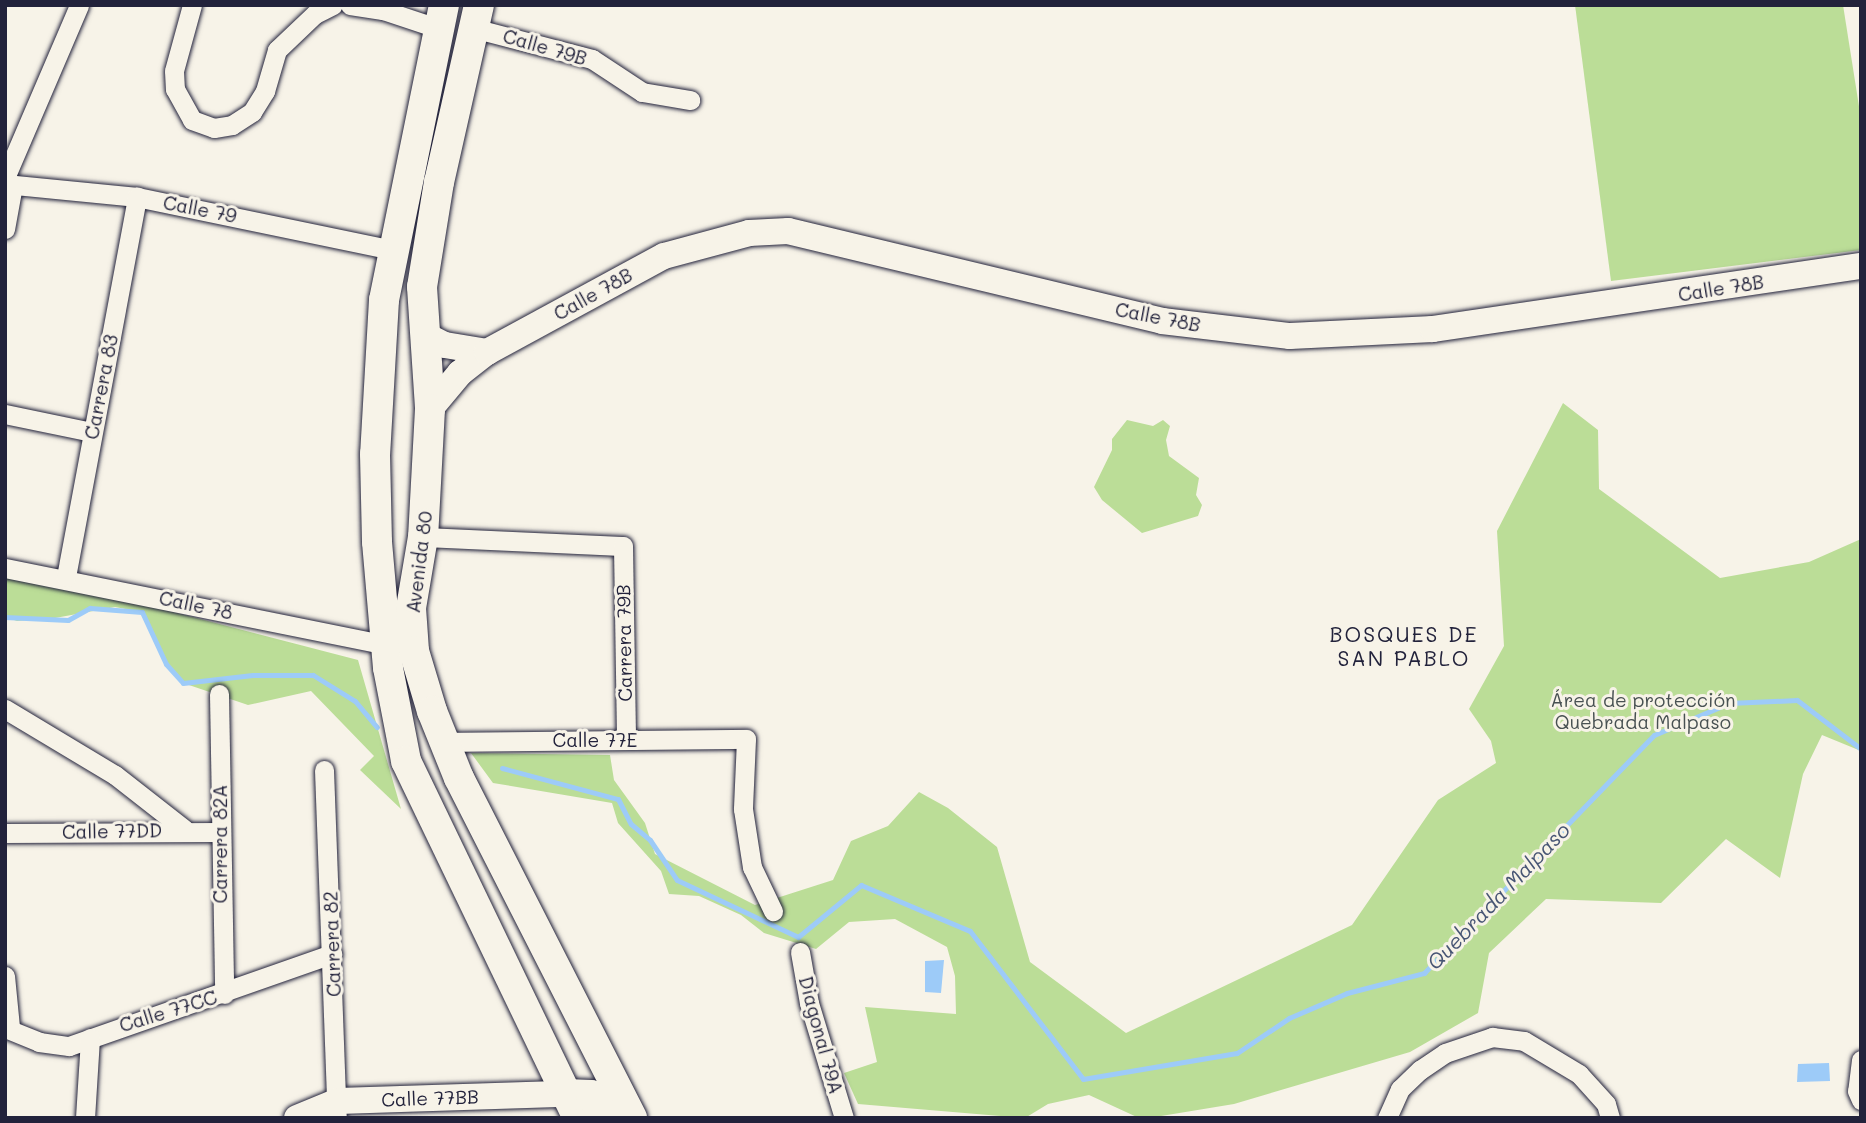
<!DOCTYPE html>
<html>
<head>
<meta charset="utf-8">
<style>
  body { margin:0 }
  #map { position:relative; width:1866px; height:1123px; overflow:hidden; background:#f7f3e8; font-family:Mali,sans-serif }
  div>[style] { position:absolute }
  .green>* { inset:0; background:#bbdd97 }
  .water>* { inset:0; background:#9dcbf8 }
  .stream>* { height:5px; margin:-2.5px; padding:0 2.5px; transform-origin:2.5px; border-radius:2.5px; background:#9dcbf8 }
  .roads { filter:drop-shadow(0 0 2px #22223b) drop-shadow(0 0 2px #22223b) }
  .street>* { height:19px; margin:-9.5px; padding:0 9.5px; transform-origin:9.5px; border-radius:9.5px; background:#f7f3e8 }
  .secondary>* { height:26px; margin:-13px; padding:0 13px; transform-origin:13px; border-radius:13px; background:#f7f3e8 }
  .primary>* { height:30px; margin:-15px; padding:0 15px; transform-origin:15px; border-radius:15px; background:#f7f3e8 }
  span { translate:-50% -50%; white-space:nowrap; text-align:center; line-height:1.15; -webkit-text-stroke:6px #f7f3e8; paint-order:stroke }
  .street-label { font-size:19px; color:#22223b }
  .park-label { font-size:19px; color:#485152 }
  .neighbourhood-label { font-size:21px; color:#22223b; letter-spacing:2px }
  .water-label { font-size:21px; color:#475574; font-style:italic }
  .frame { position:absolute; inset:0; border:7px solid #22223b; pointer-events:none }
</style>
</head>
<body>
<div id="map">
  <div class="green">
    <div style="clip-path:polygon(1575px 5px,1843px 5px,1861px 119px,1861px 250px,1611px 281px)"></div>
    <div style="clip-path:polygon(1563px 403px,1598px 430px,1599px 489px,1720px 578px,1809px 562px,1861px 539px,1861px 751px,1822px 735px,1803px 774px,1780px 878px,1726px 839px,1661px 903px,1546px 899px,1489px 953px,1478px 1013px,1410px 1052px,1234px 1104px,1149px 1118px,1139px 1118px,1089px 1095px,1048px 1104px,1025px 1118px,858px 1104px,844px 1073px,877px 1062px,865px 1007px,956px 1014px,955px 976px,947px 947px,895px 919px,849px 922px,816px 949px,764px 933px,741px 915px,699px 896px,669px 894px,661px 871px,618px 823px,612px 803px,493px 783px,471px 753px,610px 755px,614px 780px,645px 823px,655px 854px,755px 905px,833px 880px,851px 841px,888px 826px,919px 792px,948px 808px,997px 847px,1030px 962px,1126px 1033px,1352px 925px,1438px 800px,1496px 763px,1491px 741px,1469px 709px,1504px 646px,1497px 531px)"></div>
    <div style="clip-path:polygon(1127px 420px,1153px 426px,1163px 420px,1170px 426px,1166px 440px,1169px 456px,1199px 478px,1196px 495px,1202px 505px,1198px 516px,1142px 533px,1102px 500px,1094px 487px,1112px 450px,1112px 439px)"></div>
    <div style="clip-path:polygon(5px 568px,358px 660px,401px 809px,360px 770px,374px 756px,311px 691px,248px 705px,183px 683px,166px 664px,142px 612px,115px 607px,55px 618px,17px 621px,5px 617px)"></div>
  </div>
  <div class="water">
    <div style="clip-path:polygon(944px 960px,941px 993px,925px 992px,925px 961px)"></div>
    <div style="clip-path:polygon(1829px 1063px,1830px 1081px,1797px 1082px,1798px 1064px)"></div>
  </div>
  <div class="stream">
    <div style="left:5px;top:617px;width:63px;rotate:2.7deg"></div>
    <div style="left:68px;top:620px;width:25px;rotate:-29deg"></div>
    <div style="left:90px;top:608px;width:52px;rotate:4.4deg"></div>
    <div style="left:142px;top:612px;width:57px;rotate:65.2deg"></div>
    <div style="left:166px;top:664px;width:25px;rotate:48deg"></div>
    <div style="left:183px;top:683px;width:70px;rotate:-6.5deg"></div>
    <div style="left:253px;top:675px;width:60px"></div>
    <div style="left:313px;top:675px;width:49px;rotate:31.8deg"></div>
    <div style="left:355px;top:701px;width:34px;rotate:50deg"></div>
    <div style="left:502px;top:768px;width:120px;rotate:15deg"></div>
    <div style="left:618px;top:799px;width:28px;rotate:63deg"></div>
    <div style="left:631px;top:824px;width:25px;rotate:40deg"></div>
    <div style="left:650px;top:840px;width:48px;rotate:56deg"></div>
    <div style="left:677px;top:880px;width:134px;rotate:25.2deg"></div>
    <div style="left:798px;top:937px;width:82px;rotate:-39.5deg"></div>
    <div style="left:861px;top:885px;width:118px;rotate:22.9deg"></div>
    <div style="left:970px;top:931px;width:186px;rotate:52.6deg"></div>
    <div style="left:1083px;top:1079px;width:156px;rotate:-9.6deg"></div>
    <div style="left:1237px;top:1053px;width:63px;rotate:-33.9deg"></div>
    <div style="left:1289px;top:1018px;width:63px;rotate:-23.3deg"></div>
    <div style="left:1347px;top:993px;width:80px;rotate:-14.6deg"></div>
    <div style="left:1424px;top:973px;width:331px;rotate:-46deg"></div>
    <div style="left:1654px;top:735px;width:82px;rotate:-23.1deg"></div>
    <div style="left:1729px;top:703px;width:68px;rotate:-2.5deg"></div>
    <div style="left:1797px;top:700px;width:81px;rotate:37.4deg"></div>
  </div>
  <div class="roads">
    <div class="street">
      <div style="left:192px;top:5px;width:68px;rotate:105.3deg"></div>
      <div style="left:174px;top:71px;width:18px;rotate:87deg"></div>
      <div style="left:175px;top:89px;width:35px;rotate:61deg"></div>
      <div style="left:192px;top:120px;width:23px;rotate:20deg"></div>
      <div style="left:214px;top:128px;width:18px;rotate:-9deg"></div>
      <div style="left:232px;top:125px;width:24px;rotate:-33deg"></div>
      <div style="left:252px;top:112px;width:25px;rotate:-58deg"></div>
      <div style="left:265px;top:91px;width:43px;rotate:-73.7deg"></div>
      <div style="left:277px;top:50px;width:52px;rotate:-43.5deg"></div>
      <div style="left:315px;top:14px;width:20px;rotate:-27deg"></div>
      <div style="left:350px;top:5px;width:33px;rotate:9deg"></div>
      <div style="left:383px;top:10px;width:57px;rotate:18.4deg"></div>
      <div style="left:473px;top:28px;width:123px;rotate:14.6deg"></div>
      <div style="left:592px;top:59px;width:60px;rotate:33.4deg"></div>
      <div style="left:642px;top:92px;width:49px;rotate:9.5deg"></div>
      <div style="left:5px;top:178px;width:188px;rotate:-66.8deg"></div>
      <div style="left:5px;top:184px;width:133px;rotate:5.6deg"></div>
      <div style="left:137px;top:197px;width:261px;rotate:11.7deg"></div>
      <div style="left:5px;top:229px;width:45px;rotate:-79.7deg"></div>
      <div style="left:5px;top:414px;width:89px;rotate:11.7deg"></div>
      <div style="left:423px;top:537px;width:200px;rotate:2.6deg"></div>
      <div style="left:623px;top:546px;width:194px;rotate:89.1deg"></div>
      <div style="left:5px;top:568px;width:389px;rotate:11.4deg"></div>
      <div style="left:66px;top:577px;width:387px;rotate:-79.4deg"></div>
      <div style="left:219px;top:694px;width:300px;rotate:89deg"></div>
      <div style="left:5px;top:709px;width:128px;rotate:31deg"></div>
      <div style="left:115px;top:775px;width:88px;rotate:38deg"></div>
      <div style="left:444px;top:742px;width:302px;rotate:-0.6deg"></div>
      <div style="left:746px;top:739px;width:70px;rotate:92.5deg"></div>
      <div style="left:743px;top:809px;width:59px;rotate:81.2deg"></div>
      <div style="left:752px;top:867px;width:49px;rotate:64.5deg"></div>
      <div style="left:324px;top:770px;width:348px;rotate:87.9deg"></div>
      <div style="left:5px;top:833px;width:214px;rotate:-0.3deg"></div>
      <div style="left:800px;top:952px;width:52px;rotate:80deg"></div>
      <div style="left:809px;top:1003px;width:120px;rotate:73.1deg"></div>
      <div style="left:5px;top:976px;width:51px;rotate:84.4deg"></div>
      <div style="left:5px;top:1028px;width:37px;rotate:22deg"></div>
      <div style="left:39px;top:1042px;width:30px;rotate:8deg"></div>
      <div style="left:69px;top:1046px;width:279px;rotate:-19.3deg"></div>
      <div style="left:1861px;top:1060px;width:31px;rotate:97deg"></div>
      <div style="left:1857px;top:1091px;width:10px;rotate:66deg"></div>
      <div style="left:85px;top:1118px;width:80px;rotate:-86.4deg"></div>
      <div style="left:1387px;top:1118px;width:32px;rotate:-66deg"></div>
      <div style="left:1400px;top:1089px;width:28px;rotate:-44deg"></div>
      <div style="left:1420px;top:1070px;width:30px;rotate:-34deg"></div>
      <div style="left:1445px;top:1053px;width:50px;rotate:-18.8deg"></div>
      <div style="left:1492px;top:1037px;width:32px;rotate:7deg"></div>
      <div style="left:1524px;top:1041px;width:64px;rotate:31deg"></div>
      <div style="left:1579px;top:1074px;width:40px;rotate:48deg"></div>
      <div style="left:1606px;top:1104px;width:15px;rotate:74deg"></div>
    </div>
    <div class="secondary">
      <div style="left:425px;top:335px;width:22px;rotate:27deg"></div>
      <div style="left:445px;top:345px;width:43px;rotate:9.5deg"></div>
      <div style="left:430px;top:409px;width:47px;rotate:-50.2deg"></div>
      <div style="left:460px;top:373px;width:34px;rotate:-38deg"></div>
      <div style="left:487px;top:352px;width:201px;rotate:-28.5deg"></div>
      <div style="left:664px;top:256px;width:88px;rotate:-15.1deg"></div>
      <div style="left:749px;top:233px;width:39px;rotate:-3deg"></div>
      <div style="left:788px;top:231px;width:385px;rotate:13.5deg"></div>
      <div style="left:1162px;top:321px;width:129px;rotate:6.7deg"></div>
      <div style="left:1290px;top:336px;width:143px;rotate:-2.8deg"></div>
      <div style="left:1433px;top:329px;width:433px;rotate:-8.4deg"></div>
      <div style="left:297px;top:1118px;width:44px;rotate:-22.5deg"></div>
      <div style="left:338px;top:1101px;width:228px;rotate:-1.8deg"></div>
    </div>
    <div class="primary">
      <div style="left:444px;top:5px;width:301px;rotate:101.5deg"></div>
      <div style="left:384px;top:300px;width:154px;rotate:93.3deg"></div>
      <div style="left:375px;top:454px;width:88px;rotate:88.7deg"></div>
      <div style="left:377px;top:542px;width:126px;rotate:85deg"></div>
      <div style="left:388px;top:668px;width:95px;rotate:79deg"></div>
      <div style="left:406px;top:761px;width:396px;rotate:64.3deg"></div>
      <div style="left:479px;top:5px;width:181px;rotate:102.7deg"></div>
      <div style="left:439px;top:182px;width:106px;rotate:99.2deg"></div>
      <div style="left:422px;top:287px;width:122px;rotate:86.2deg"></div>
      <div style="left:430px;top:409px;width:128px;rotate:93.1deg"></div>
      <div style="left:423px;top:537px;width:72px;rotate:99.6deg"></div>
      <div style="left:411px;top:608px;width:43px;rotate:86deg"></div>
      <div style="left:414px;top:651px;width:63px;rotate:73.3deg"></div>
      <div style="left:432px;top:711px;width:72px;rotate:68.1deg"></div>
      <div style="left:459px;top:778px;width:381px;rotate:63deg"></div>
      <div style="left:566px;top:1094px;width:25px;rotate:2deg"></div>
      <div style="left:591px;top:1095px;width:27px;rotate:57deg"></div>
    </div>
  </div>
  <div class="street-label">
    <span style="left:545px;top:47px;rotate:16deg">Calle 79B</span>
    <span style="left:200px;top:209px;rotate:11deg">Calle 79</span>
    <span style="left:1721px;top:288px;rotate:-9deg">Calle 78B</span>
    <span style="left:593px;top:294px;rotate:-29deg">Calle 78B</span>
    <span style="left:1158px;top:317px;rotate:11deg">Calle 78B</span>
    <span style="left:101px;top:387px;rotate:-79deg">Carrera 83</span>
    <span style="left:419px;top:562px;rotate:-83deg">Avenida 80</span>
    <span style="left:196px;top:605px;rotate:12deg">Calle 78</span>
    <span style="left:624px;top:643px;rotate:-91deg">Carrera 79B</span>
    <span style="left:595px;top:740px">Calle 77E</span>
    <span style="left:112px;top:831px;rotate:-1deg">Calle 77DD</span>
    <span style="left:220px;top:844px;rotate:-90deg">Carrera 82A</span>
    <span style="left:332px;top:944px;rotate:-92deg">Carrera 82</span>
    <span style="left:168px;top:1011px;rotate:-17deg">Calle 77CC</span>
    <span style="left:821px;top:1035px;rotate:75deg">Diagonal 79A</span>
    <span style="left:430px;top:1098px;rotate:-2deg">Calle 77BB</span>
  </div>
  <div class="park-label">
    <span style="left:1643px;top:711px">Área de protección<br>Quebrada Malpaso</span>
  </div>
  <div class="neighbourhood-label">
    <span style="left:1404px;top:646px">BOSQUES DE<br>SAN PABLO</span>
  </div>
  <div class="water-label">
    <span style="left:1498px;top:896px;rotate:-46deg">Quebrada Malpaso</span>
  </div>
  <div class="frame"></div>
</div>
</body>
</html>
